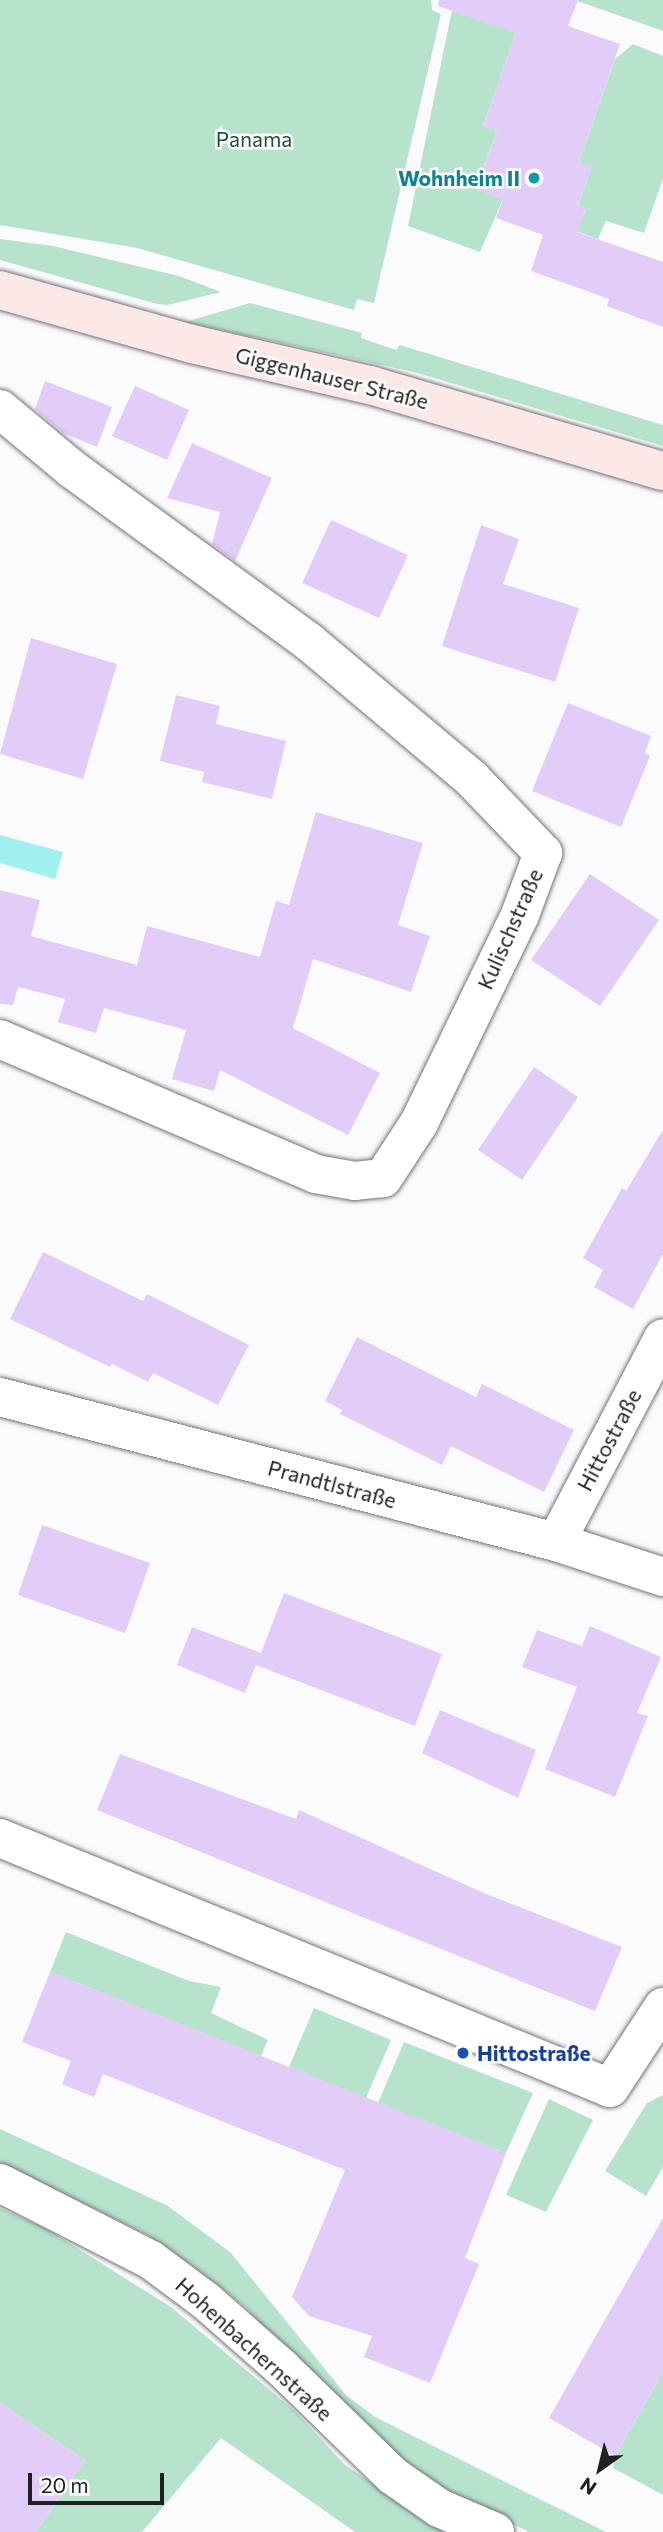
<!DOCTYPE html>
<html>
<head>
<meta charset="utf-8">
<style>
  body { margin:0 }
  #map { position:relative; width:663px; height:2532px; overflow:hidden; background:#fbfbfe; font-family:Commissioner,sans-serif }
  div>[style] { position:absolute }
  .green>* { inset:0; background:#b7e3cd }
  .water>* { inset:0; background:#a1f0ef }
  .building>* { inset:0; background:#e1cdf8 }
  .roads { filter:drop-shadow(0 0 2px #74737a) drop-shadow(0 0 2px #74737a) }
  .minor>* { height:38px; margin:-19px; padding:0 19px; transform-origin:19px; border-radius:19px; background:#fff }
  .secondary>* { height:38px; margin:-19px; padding:0 19px; transform-origin:19px; border-radius:19px; background:#fce8e7 }
  .dots>* { width:19px; height:19px; translate:-50% -50%; box-sizing:border-box; border:4px solid #fff; border-radius:50% }
  span { translate:-50% -50%; white-space:nowrap; text-align:center; line-height:1.15; -webkit-text-stroke:5px #fff; paint-order:stroke }
  .park-label { font-size:21px; color:#1d4f3a }
  .culture-label { font-size:21px; color:#0d838f; font-weight:700 }
  .right { translate:-100% -50%; text-align:right }
  .street-label { font-size:21px; color:#202023 }
  .transit-label { font-size:21px; color:#164399; font-weight:700 }
  .left { translate:0 -50%; text-align:left }
  .north { position:absolute; left:565px; top:2434px; width:70px; height:70px; -webkit-text-stroke:5px #fff; paint-order:stroke; rotate:214deg; font-size:19px; font-weight:700; line-height:28px; text-align:center; color:#202023 }
  .north::after { content:''; display:block; margin:auto; width:24px; height:32px; background:#202023; clip-path:polygon(50% 0,100% 100%,50% 72%,0 100%) }
  .scale { position:absolute; left:28px; top:2473px; width:136px; height:32px; box-sizing:border-box; border:4px solid #202023; border-top:0; padding-left:9px; font-size:21px; line-height:24px; white-space:nowrap; color:#202023; -webkit-text-stroke:5px #fff; paint-order:stroke }
</style>
</head>
<body>
<div id="map">
  <div class="green">
    <div style="clip-path:polygon(0 0,431px 0,432px 10px,441px 14px,374px 303px,357px 299px,354px 310px,137px 248px,0 225px)"></div>
    <div style="clip-path:polygon(454px 0,516px 33px,483px 126px,497px 130px,476px 189px,503px 199px,480px 252px,408px 226px)"></div>
    <div style="clip-path:polygon(663px 0,663px 31px,577px 1px,578px 0)"></div>
    <div style="clip-path:polygon(633px 44px,663px 56px,663px 179px,644px 233px,606px 221px,598px 239px,568px 228px,581px 221px,586px 209px,578px 205px,592px 167px,579px 162px,615px 59px)"></div>
    <div style="clip-path:polygon(0 239px,53px 246px,179px 276px,221px 292px,168px 305px,157px 304px,0 260px)"></div>
    <div style="clip-path:polygon(250px 303px,362px 333px,361px 338px,396px 350px,400px 345px,663px 425px,663px 446px,414px 372px,185px 322px)"></div>
    <div style="clip-path:polygon(66px 1932px,189px 1981px,221px 1987px,211px 2013px,268px 2040px,261px 2056px,50px 1972px)"></div>
    <div style="clip-path:polygon(314px 2008px,391px 2040px,366px 2098px,289px 2067px)"></div>
    <div style="clip-path:polygon(404px 2042px,533px 2093px,506px 2153px,378px 2103px)"></div>
    <div style="clip-path:polygon(663px 2095px,663px 2167px,646px 2196px,605px 2171px,647px 2103px)"></div>
    <div style="clip-path:polygon(549px 2099px,593px 2120px,546px 2212px,506px 2195px)"></div>
    <div style="clip-path:polygon(0 2129px,168px 2206px,230px 2252px,346px 2395px,375px 2417px,606px 2532px,529px 2532px,457px 2497px,358px 2428px,245px 2307px,196px 2268px,148px 2235px,0 2163px)"></div>
    <div style="clip-path:polygon(0 2208px,45px 2228px,171px 2307px,296px 2412px,345px 2465px,445px 2532px,355px 2532px,221px 2438px,142px 2532px,36px 2532px,85px 2460px,0 2403px)"></div>
    <div style="clip-path:polygon(663px 2372px,663px 2495px,613px 2468px,615px 2456px)"></div>
  </div>
  <div class="water">
    <div style="clip-path:polygon(0 835px,63px 852px,55px 879px,0 863px)"></div>
  </div>
  <div class="building">
    <div style="clip-path:polygon(439px 0,578px 0,568px 26px,620px 44px,579px 162px,592px 167px,578px 205px,586px 208px,577px 232px,663px 262px,663px 327px,607px 306px,609px 299px,531px 271px,543px 235px,496px 218px,503px 199px,476px 190px,497px 130px,483px 126px,516px 33px,438px 6px)"></div>
    <div style="clip-path:polygon(45px 381px,112px 407px,97px 447px,63px 433px,35px 409px)"></div>
    <div style="clip-path:polygon(135px 386px,189px 410px,167px 460px,112px 436px)"></div>
    <div style="clip-path:polygon(192px 443px,272px 478px,235px 561px,212px 544px,220px 512px,167px 498px)"></div>
    <div style="clip-path:polygon(331px 520px,408px 555px,379px 618px,302px 583px)"></div>
    <div style="clip-path:polygon(481px 525px,519px 539px,503px 584px,579px 608px,555px 682px,442px 646px)"></div>
    <div style="clip-path:polygon(31px 638px,117px 664px,83px 779px,0 754px)"></div>
    <div style="clip-path:polygon(176px 695px,220px 706px,216px 724px,286px 741px,272px 799px,202px 782px,204px 772px,160px 761px)"></div>
    <div style="clip-path:polygon(568px 703px,651px 736px,645px 753px,650px 756px,621px 827px,532px 791px)"></div>
    <div style="clip-path:polygon(316px 812px,423px 843px,398px 925px,430px 936px,411px 992px,313px 959px,293px 1028px,380px 1073px,348px 1135px,220px 1070px,214px 1091px,172px 1079px,186px 1030px,104px 1008px,96px 1033px,58px 1022px,65px 999px,18px 987px,13px 1005px,0 1004px,0 890px,40px 900px,31px 936px,137px 965px,147px 926px,260px 957px,276px 901px,289px 905px)"></div>
    <div style="clip-path:polygon(590px 874px,659px 920px,600px 1006px,531px 960px)"></div>
    <div style="clip-path:polygon(534px 1067px,578px 1097px,522px 1180px,478px 1150px)"></div>
    <div style="clip-path:polygon(663px 1130px,663px 1254px,633px 1309px,594px 1287px,603px 1270px,583px 1258px,622px 1188px,626px 1191px)"></div>
    <div style="clip-path:polygon(43px 1252px,143px 1301px,147px 1294px,249px 1345px,218px 1405px,153px 1373px,148px 1382px,112px 1364px,110px 1367px,10px 1319px)"></div>
    <div style="clip-path:polygon(357px 1337px,476px 1397px,482px 1384px,574px 1430px,544px 1492px,451px 1446px,442px 1465px,340px 1414px,342px 1410px,325px 1401px)"></div>
    <div style="clip-path:polygon(42px 1525px,150px 1563px,125px 1633px,18px 1595px)"></div>
    <div style="clip-path:polygon(284px 1593px,442px 1654px,415px 1726px,256px 1665px,245px 1693px,177px 1665px,192px 1627px,261px 1653px)"></div>
    <div style="clip-path:polygon(590px 1626px,661px 1657px,637px 1713px,648px 1716px,615px 1797px,545px 1769px,577px 1687px,522px 1667px,537px 1630px,582px 1646px)"></div>
    <div style="clip-path:polygon(440px 1710px,536px 1750px,518px 1798px,422px 1753px)"></div>
    <div style="clip-path:polygon(120px 1754px,296px 1819px,299px 1810px,486px 1894px,622px 1947px,595px 2011px,97px 1810px)"></div>
    <div style="clip-path:polygon(50px 1972px,506px 2153px,465px 2258px,479px 2264px,430px 2383px,364px 2357px,372px 2336px,309px 2316px,292px 2297px,345px 2170px,103px 2074px,94px 2097px,62px 2084px,71px 2061px,22px 2042px)"></div>
    <div style="clip-path:polygon(663px 2218px,663px 2372px,615px 2456px,549px 2418px)"></div>
    <div style="clip-path:polygon(0 2403px,85px 2460px,36px 2532px,0 2532px)"></div>
  </div>
  <div class="roads">
    <div class="minor">
      <div style="left:0;top:409px;width:94px;rotate:39.8deg"></div>
      <div style="left:72px;top:469px;width:293px;rotate:36.1deg"></div>
      <div style="left:309px;top:642px;width:213px;rotate:40deg"></div>
      <div style="left:472px;top:779px;width:103px;rotate:46.2deg"></div>
      <div style="left:543px;top:853px;width:66px;rotate:110.4deg"></div>
      <div style="left:520px;top:915px;width:231px;rotate:115.9deg"></div>
      <div style="left:419px;top:1123px;width:66px;rotate:123.2deg"></div>
      <div style="left:383px;top:1178px;width:28px;rotate:174deg"></div>
      <div style="left:355px;top:1181px;width:40px;rotate:-170deg"></div>
      <div style="left:316px;top:1174px;width:344px;rotate:-156.9deg"></div>
      <div style="left:0;top:1397px;width:575px;rotate:14.62deg"></div>
      <div style="left:556px;top:1542px;width:113px;rotate:18.1deg"></div>
      <div style="left:556px;top:1542px;width:230px;rotate:-62.3deg"></div>
      <div style="left:0;top:1838px;width:659px;rotate:22.29deg"></div>
      <div style="left:610px;top:2088px;width:97px;rotate:-56.8deg"></div>
      <div style="left:0;top:2183px;width:169px;rotate:27deg"></div>
      <div style="left:151px;top:2260px;width:69px;rotate:36.7deg"></div>
      <div style="left:206px;top:2301px;width:101px;rotate:41.4deg"></div>
      <div style="left:282px;top:2368px;width:155px;rotate:44.2deg"></div>
      <div style="left:393px;top:2476px;width:56px;rotate:34.8deg"></div>
      <div style="left:439px;top:2508px;width:61px;rotate:23.2deg"></div>
    </div>
    <div class="secondary">
      <div style="left:0;top:290px;width:199px;rotate:15.7deg"></div>
      <div style="left:192px;top:344px;width:183px;rotate:13deg"></div>
      <div style="left:370px;top:385px;width:305px;rotate:16.4deg"></div>
    </div>
  </div>
  <div class="dots">
    <div style="left:534px;top:178px;background:#0f9aa8"></div>
    <div style="left:463px;top:2053px;background:#1a4fb4"></div>
  </div>
  <div class="park-label">
    <span style="left:254px;top:139px">Panama</span>
  </div>
  <div class="culture-label">
    <span class="right" style="left:520px;top:178px">Wohnheim II</span>
  </div>
  <div class="street-label">
    <span style="left:332px;top:378px;rotate:14deg">Giggenhauser Straße</span>
    <span style="left:510px;top:929px;rotate:-66deg">Kulischstraße</span>
    <span style="left:609px;top:1440px;rotate:-62deg">Hittostraße</span>
    <span style="left:332px;top:1484px;rotate:15deg">Prandtlstraße</span>
    <span style="left:254px;top:2349px;rotate:42deg">Hohenbachernstraße</span>
  </div>
  <div class="transit-label">
    <span class="left" style="left:477px;top:2053px">Hittostraße</span>
  </div>
  <div class="north">N</div>
  <div class="scale">20 m</div>
</div>
</body>
</html>
